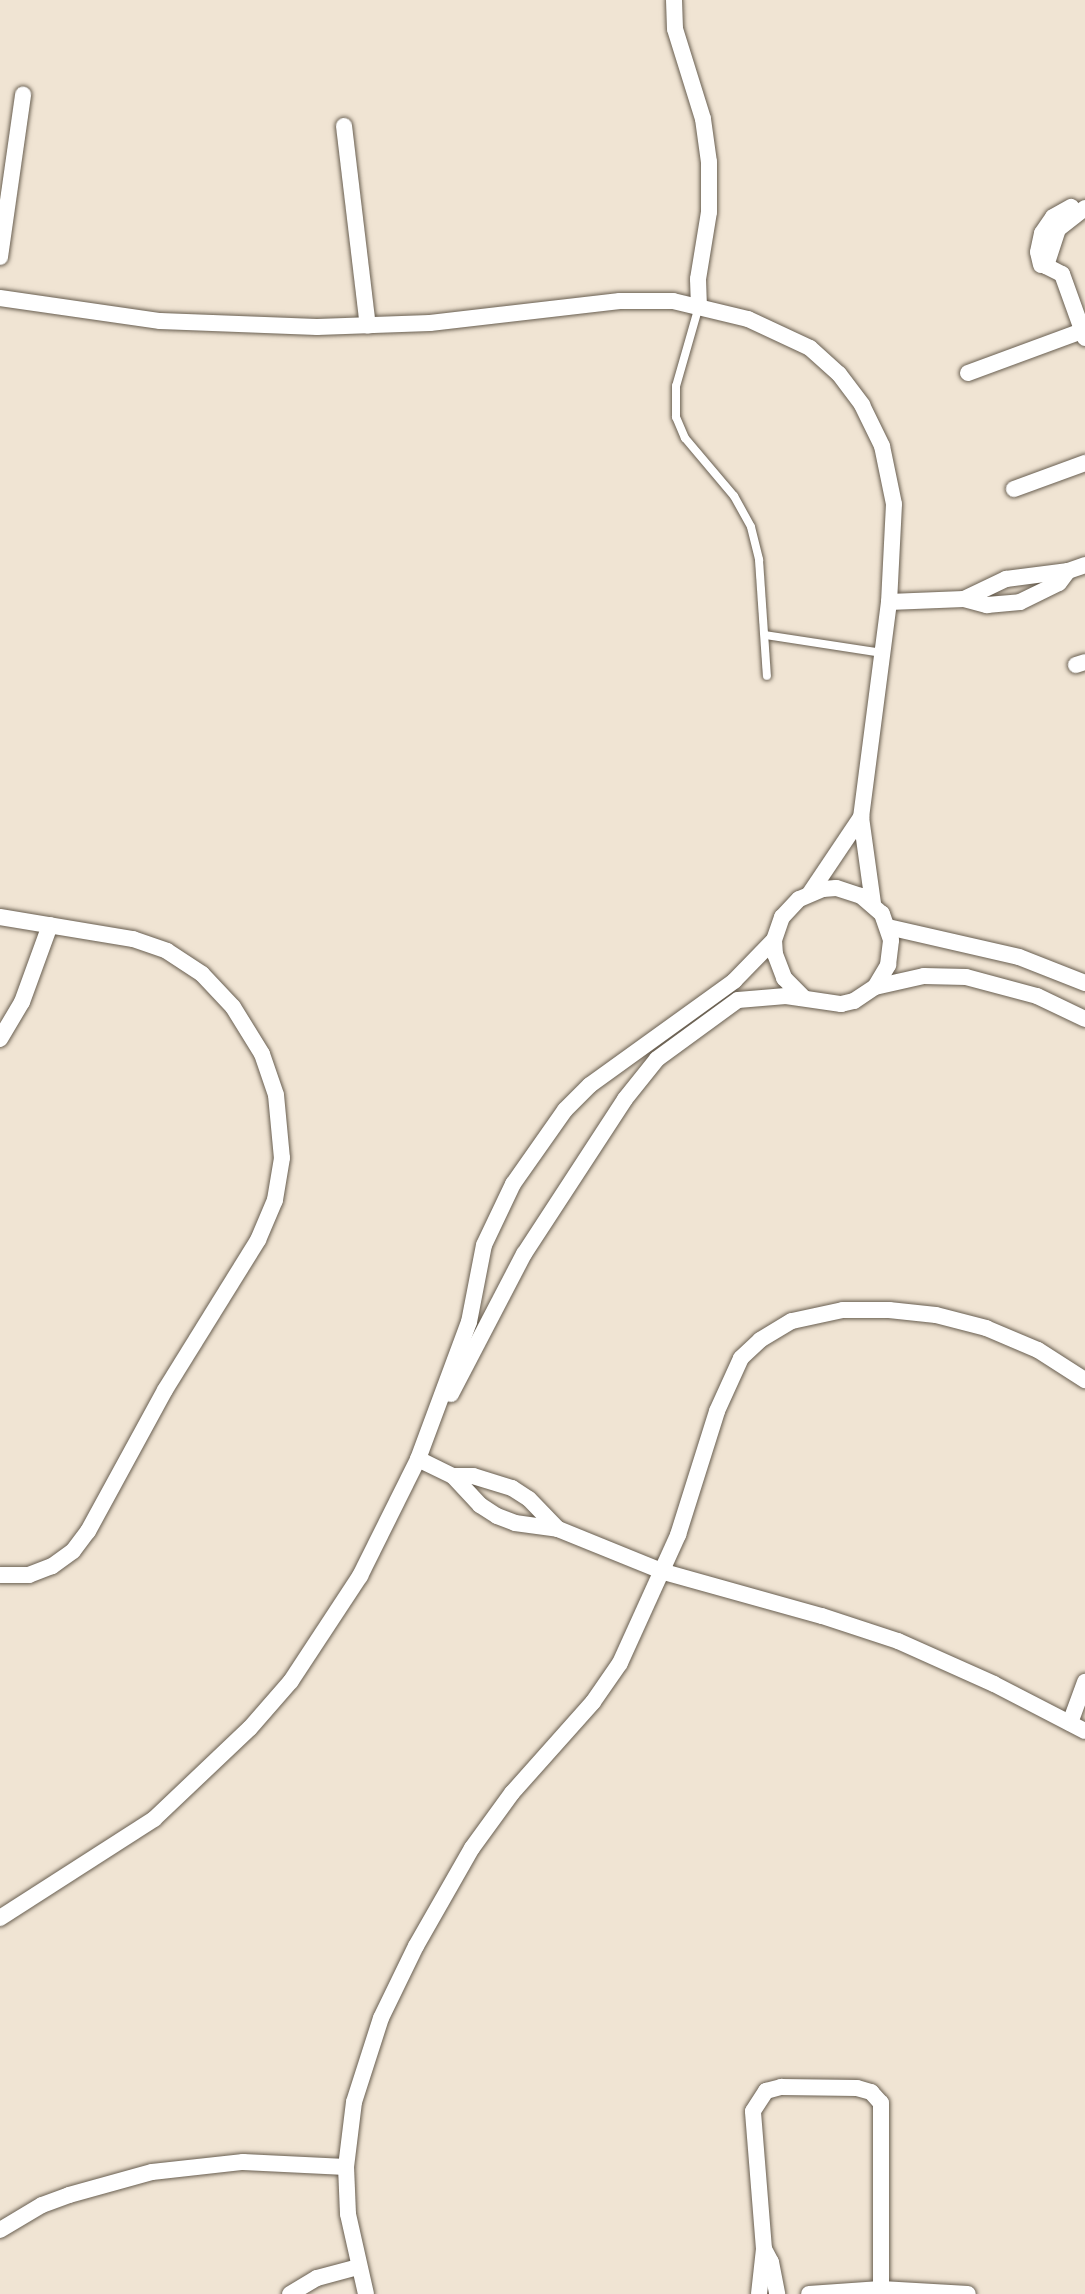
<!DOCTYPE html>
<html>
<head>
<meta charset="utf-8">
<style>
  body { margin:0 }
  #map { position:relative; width:1085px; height:2294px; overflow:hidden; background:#f0e4d3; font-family:Commissioner,sans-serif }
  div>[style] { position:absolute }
  .roads { filter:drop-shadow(0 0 2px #685e50) drop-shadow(0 0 2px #685e50) }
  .service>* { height:8px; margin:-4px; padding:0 4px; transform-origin:4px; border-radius:4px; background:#fff }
  .minor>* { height:16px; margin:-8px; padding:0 8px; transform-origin:8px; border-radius:8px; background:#fff }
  span { translate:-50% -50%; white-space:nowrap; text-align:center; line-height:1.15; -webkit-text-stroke:7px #fdf1e0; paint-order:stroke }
</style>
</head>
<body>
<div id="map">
  <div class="roads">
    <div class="service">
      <div style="left:699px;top:306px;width:83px;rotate:106deg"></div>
      <div style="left:676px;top:386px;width:31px;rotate:90deg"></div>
      <div style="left:676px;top:417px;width:23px;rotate:67deg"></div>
      <div style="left:685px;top:438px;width:76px;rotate:49.8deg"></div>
      <div style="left:734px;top:496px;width:35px;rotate:61deg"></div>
      <div style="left:751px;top:527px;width:34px;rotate:76deg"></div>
      <div style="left:759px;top:560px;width:116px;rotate:86.1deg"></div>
      <div style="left:765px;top:635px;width:118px;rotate:8.7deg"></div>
    </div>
    <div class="minor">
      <div style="left:674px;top:0;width:29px;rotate:88deg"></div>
      <div style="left:675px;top:29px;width:94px;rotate:72.7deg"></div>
      <div style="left:703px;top:119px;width:43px;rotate:82.1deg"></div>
      <div style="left:709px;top:162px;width:50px;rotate:90deg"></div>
      <div style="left:709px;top:212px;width:68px;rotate:99.3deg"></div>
      <div style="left:698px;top:279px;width:27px;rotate:88deg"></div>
      <div style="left:344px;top:126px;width:201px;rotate:83.2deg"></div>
      <div style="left:1085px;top:208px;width:34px;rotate:142deg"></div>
      <div style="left:1058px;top:229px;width:39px;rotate:108deg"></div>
      <div style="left:1046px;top:266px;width:18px;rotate:27deg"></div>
      <div style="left:1062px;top:274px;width:68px;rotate:70.2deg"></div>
      <div style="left:0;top:257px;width:164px;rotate:-81.9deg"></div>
      <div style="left:1041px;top:265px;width:13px;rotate:-103deg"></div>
      <div style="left:1038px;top:252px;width:19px;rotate:-78deg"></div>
      <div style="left:1042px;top:233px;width:19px;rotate:-55deg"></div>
      <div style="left:1053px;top:217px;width:21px;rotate:-29deg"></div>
      <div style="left:0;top:298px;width:162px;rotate:8.2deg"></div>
      <div style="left:160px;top:321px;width:157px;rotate:2.2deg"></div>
      <div style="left:317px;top:327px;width:113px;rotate:-2deg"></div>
      <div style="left:430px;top:323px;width:191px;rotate:-6.6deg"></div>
      <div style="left:620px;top:301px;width:53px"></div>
      <div style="left:673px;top:301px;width:77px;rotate:13.5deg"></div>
      <div style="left:748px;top:319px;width:68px;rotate:25.1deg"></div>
      <div style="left:810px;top:348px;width:39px;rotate:42deg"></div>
      <div style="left:839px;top:374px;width:39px;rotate:53deg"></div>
      <div style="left:862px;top:405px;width:46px;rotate:64deg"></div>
      <div style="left:882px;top:446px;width:59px;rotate:78.3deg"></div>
      <div style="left:894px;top:504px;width:98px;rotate:92.9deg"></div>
      <div style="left:889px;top:602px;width:217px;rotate:97.4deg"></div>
      <div style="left:861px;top:817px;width:87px;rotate:82.1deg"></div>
      <div style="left:968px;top:373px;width:125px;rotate:-20.2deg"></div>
      <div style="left:1014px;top:489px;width:76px;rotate:-20.1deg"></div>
      <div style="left:964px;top:599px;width:47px;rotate:-25.5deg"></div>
      <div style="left:1006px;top:579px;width:63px;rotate:-7.4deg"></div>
      <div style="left:1068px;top:571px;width:18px;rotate:-19deg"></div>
      <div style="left:889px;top:602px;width:75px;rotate:-2.3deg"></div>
      <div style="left:964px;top:599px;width:24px;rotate:15deg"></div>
      <div style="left:987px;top:605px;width:33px;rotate:-5deg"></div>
      <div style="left:1020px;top:602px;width:43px;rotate:-26deg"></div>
      <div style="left:1059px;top:583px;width:15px;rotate:-53deg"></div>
      <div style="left:1076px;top:665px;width:9px;rotate:-18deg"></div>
      <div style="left:810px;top:893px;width:92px;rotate:-56.1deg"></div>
      <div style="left:0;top:917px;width:135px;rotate:9.4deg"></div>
      <div style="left:133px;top:939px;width:36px;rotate:19deg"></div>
      <div style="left:167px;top:951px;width:42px;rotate:33.3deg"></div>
      <div style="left:202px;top:974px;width:45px;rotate:46.8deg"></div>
      <div style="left:233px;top:1007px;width:55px;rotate:58.3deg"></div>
      <div style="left:262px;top:1054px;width:43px;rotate:71.1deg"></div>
      <div style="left:276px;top:1095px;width:63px;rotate:84.6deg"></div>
      <div style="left:282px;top:1158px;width:43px;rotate:99.5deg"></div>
      <div style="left:275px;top:1200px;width:43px;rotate:113deg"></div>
      <div style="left:258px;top:1240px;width:176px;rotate:121.8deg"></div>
      <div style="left:165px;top:1390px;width:161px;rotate:118.6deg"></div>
      <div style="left:88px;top:1531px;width:25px;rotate:127deg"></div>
      <div style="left:73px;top:1551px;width:26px;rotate:144deg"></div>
      <div style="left:52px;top:1566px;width:25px;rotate:159deg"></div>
      <div style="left:29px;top:1575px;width:29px;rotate:180deg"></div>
      <div style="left:888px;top:927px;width:134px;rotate:12.9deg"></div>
      <div style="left:1019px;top:957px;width:71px;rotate:21.5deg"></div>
      <div style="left:875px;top:987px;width:50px;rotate:-12.7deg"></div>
      <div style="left:924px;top:976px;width:42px;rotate:1.4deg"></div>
      <div style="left:966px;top:977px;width:73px;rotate:15deg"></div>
      <div style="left:1037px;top:996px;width:53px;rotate:25.6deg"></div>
      <div style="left:0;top:1039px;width:43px;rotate:-59.3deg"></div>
      <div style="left:22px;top:1002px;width:82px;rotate:-70deg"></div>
      <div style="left:451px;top:1394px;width:158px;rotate:-62.5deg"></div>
      <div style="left:524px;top:1254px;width:185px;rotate:-56.9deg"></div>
      <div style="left:625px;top:1099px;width:51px;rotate:-51.3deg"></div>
      <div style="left:657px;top:1059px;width:100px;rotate:-36.1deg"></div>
      <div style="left:738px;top:1000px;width:48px;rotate:-4.8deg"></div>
      <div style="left:786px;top:996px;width:56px;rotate:8.3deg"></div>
      <div style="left:841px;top:1004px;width:13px;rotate:-13deg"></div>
      <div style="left:854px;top:1001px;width:25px;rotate:-34deg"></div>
      <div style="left:875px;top:987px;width:26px;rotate:-59deg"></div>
      <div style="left:888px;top:965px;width:25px;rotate:-83deg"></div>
      <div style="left:891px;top:940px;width:28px;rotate:-109deg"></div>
      <div style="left:882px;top:914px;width:28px;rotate:-139deg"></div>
      <div style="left:861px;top:896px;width:26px;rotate:-162deg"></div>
      <div style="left:836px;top:888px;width:13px;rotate:176deg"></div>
      <div style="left:823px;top:889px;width:26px;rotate:157deg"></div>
      <div style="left:799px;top:899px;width:25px;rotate:133deg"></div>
      <div style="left:782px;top:917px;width:24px;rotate:109deg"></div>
      <div style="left:774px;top:940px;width:14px;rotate:86deg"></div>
      <div style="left:775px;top:954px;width:26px;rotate:69deg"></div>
      <div style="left:784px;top:978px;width:27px;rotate:45deg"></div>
      <div style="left:418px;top:1459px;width:39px;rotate:26deg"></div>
      <div style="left:453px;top:1476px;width:20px"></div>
      <div style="left:473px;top:1476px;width:41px;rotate:17.1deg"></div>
      <div style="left:512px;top:1488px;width:20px;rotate:33deg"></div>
      <div style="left:529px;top:1499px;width:42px;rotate:46deg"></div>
      <div style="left:453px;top:1476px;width:40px;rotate:47deg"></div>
      <div style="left:480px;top:1505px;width:20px;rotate:33deg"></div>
      <div style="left:497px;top:1516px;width:19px;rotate:21deg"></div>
      <div style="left:515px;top:1523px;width:43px;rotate:7.9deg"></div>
      <div style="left:558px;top:1529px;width:114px;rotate:22.1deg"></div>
      <div style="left:664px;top:1572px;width:164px;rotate:15.6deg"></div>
      <div style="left:822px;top:1616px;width:80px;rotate:18.2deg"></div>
      <div style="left:898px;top:1641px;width:105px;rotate:24.1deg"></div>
      <div style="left:994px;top:1684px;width:102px;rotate:27.3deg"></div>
      <div style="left:1070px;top:1723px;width:44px;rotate:-69.9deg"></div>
      <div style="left:0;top:1918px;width:183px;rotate:-32.7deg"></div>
      <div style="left:154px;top:1819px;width:132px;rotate:-43.5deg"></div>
      <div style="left:250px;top:1728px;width:62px;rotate:-48.9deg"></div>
      <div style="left:291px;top:1681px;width:126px;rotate:-56.7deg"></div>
      <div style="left:360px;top:1576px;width:131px;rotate:-63.6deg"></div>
      <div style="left:418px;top:1459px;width:146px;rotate:-69.6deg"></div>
      <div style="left:469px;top:1322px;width:78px;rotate:-79deg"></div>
      <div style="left:484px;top:1245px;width:68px;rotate:-64.6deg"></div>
      <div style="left:513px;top:1184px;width:90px;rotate:-54.9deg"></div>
      <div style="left:565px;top:1110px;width:35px;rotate:-45deg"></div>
      <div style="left:590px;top:1085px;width:178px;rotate:-35.8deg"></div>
      <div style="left:734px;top:981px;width:57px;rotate:-45.7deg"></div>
      <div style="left:0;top:2230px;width:49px;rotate:-30.8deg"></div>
      <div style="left:42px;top:2205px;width:29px;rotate:-20deg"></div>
      <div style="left:69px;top:2195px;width:86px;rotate:-15.5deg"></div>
      <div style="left:152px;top:2172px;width:92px;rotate:-6.3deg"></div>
      <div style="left:243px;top:2162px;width:103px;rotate:2.8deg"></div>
      <div style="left:764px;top:2249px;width:15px;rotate:62deg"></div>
      <div style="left:771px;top:2262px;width:33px;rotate:79deg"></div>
      <div style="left:290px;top:2294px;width:31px;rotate:-31deg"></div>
      <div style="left:317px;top:2278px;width:42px;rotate:-15deg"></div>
      <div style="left:366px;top:2294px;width:82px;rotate:-102.7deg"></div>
      <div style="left:348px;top:2214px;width:47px;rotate:-92.4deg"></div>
      <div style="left:346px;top:2167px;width:65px;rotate:-83deg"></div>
      <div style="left:354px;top:2102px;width:88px;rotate:-72.2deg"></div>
      <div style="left:381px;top:2018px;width:80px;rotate:-64.1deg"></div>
      <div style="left:416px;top:1946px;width:113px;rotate:-60.3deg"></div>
      <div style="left:472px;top:1848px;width:68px;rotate:-54deg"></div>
      <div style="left:512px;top:1793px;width:122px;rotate:-48.3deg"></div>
      <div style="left:593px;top:1702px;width:47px;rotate:-55.3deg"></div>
      <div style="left:620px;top:1663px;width:141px;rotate:-65.6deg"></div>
      <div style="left:678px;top:1535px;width:130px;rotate:-72.5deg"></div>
      <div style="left:717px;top:1411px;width:58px;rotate:-65.6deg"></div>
      <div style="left:741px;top:1358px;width:26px;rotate:-43deg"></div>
      <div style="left:760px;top:1340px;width:37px;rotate:-31deg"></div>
      <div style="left:792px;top:1321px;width:52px;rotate:-12.2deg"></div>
      <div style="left:843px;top:1310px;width:46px"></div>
      <div style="left:889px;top:1310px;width:47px;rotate:6.1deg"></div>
      <div style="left:936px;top:1315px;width:52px;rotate:14.6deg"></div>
      <div style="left:986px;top:1328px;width:56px;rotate:22.9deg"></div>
      <div style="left:1038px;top:1350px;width:56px;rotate:32.6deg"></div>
      <div style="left:759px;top:2294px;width:45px;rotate:-83.7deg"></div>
      <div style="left:764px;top:2249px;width:138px;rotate:-94.6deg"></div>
      <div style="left:753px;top:2111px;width:24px;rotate:-57deg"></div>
      <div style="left:766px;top:2091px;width:16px;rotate:-15deg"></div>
      <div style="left:781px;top:2087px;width:76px;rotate:0.8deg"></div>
      <div style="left:857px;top:2088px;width:15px;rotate:16deg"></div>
      <div style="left:871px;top:2092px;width:15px;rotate:48deg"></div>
      <div style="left:881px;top:2103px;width:191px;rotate:90deg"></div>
      <div style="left:809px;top:2294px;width:72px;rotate:-4deg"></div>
      <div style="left:881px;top:2289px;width:87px;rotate:3.3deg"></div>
    </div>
  </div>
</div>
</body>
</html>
